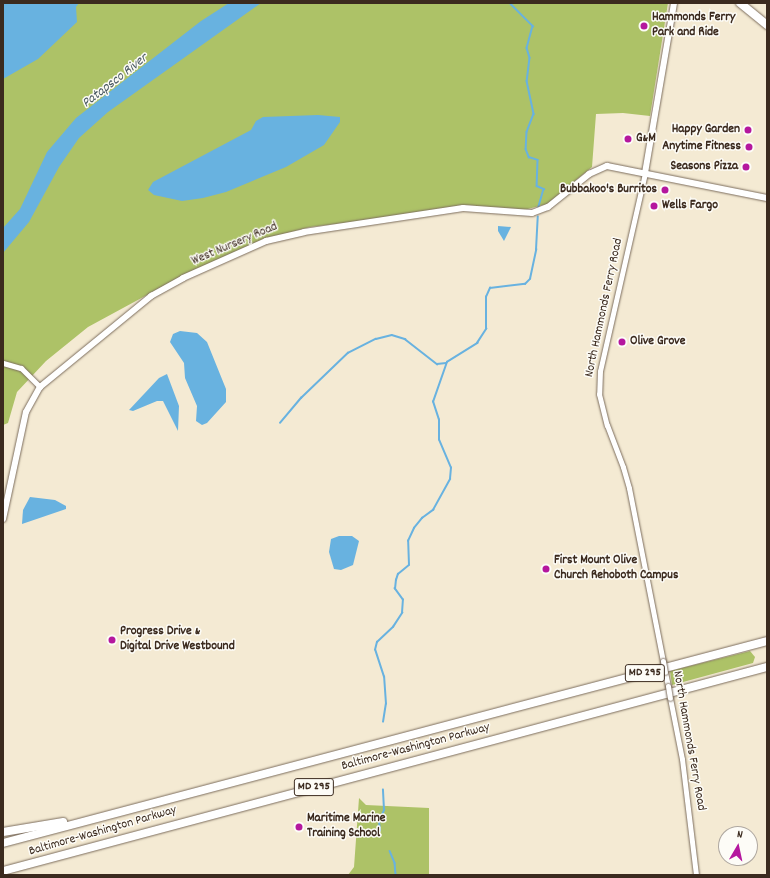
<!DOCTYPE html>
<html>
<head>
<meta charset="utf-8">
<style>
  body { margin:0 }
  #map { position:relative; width:770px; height:878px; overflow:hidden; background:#f4ead3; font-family:Dekko,sans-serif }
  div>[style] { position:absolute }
  .green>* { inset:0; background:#adc267 }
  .water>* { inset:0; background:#68b2e0 }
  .stream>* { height:1.5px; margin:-0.75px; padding:0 0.75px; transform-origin:0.75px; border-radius:0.75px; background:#68b2e0 }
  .roads { filter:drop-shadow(0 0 1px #7c6d5d) drop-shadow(0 0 1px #7c6d5d) }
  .tertiary>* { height:5px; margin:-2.5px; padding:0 2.5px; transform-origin:2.5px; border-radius:2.5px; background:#fff }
  .secondary>* { height:6px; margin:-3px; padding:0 3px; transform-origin:3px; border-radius:3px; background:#fff }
  .motorway>* { height:8px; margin:-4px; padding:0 4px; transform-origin:4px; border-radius:4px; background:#fff }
  .bridges { filter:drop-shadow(0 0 1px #7c6d5d) drop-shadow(0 0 1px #7c6d5d) }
  .tertiary-bridge>* { height:5px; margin:-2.5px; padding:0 2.5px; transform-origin:2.5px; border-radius:2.5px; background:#fff }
  .dots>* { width:11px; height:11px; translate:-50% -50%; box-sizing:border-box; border:2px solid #fdfcf7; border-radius:50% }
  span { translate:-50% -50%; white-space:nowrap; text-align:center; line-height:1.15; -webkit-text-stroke:3px #fdfcf7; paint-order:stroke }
  .shield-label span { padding:1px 3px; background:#fdfcf7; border:1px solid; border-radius:3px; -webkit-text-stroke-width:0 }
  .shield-label { font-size:12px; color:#3b2a1e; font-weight:700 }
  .poi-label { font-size:13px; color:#3b2a1e; font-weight:700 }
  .left { translate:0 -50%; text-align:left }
  .right { translate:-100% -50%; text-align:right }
  .street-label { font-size:13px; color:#3b2a1e }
  .water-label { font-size:14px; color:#4b5a62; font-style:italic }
  .frame { position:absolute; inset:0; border:4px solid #3b2a1e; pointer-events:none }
  .north { position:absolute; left:718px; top:826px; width:40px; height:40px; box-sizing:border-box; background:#fdfcf7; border:1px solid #afa8a0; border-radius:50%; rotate:9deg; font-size:11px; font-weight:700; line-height:16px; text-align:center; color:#3b2a1e }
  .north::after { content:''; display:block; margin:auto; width:14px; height:18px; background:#b5179e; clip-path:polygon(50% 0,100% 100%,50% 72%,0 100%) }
</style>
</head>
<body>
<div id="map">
  <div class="green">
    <div style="clip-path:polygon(3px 3px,668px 3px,650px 116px,623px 113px,596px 114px,592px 167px,547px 204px,524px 210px,462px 205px,388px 218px,310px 227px,265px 239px,182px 276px,88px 327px,46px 361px,17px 392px,8px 423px,3px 425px)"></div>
    <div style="clip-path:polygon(750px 651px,755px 657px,753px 663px,672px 685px,670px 671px)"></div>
    <div style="clip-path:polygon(359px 798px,366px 805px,429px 808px,429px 875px,348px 875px,354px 867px)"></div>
  </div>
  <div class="water">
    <div style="clip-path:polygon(3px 3px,79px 3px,76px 7px,77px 22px,38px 59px,3px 79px)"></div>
    <div style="clip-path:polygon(229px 3px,261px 3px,108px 112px,79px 138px,59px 167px,29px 222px,3px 253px,3px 228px,20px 209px,47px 152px,76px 118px,201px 21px)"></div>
    <div style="clip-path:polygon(318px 115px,340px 117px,340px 122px,324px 145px,286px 167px,226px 192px,203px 198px,182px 201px,154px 195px,148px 190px,153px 182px,251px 130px,256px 121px,263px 117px)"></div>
    <div style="clip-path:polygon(498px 226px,511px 227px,504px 241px,498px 231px)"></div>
    <div style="clip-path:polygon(180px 331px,197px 333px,207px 342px,226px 389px,226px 402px,207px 423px,202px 425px,196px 421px,197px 406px,185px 378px,184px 363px,170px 342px,173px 334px)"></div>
    <div style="clip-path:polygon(167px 374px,179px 406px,178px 431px,163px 401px,157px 401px,133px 411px,129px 410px,159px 378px)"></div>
    <div style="clip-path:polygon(30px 497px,55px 500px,66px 506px,66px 509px,22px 524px,23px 510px)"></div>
    <div style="clip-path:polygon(339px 536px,352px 536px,359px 541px,353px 565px,341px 570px,334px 569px,329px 552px,331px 539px)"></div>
  </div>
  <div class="stream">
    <div style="left:510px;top:3px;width:33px;rotate:45deg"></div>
    <div style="left:533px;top:26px;width:23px;rotate:105deg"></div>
    <div style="left:527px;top:48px;width:10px;rotate:73deg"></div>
    <div style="left:530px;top:58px;width:23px;rotate:97deg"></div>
    <div style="left:527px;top:81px;width:34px;rotate:78deg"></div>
    <div style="left:534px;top:114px;width:19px;rotate:111deg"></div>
    <div style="left:527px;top:132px;width:17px;rotate:93deg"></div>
    <div style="left:526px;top:149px;width:9px;rotate:69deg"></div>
    <div style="left:529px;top:157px;width:9px;rotate:18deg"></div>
    <div style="left:538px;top:160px;width:26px;rotate:92deg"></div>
    <div style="left:537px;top:186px;width:8px;rotate:23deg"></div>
    <div style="left:544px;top:189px;width:19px;rotate:106deg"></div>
    <div style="left:280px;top:423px;width:33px;rotate:-50deg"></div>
    <div style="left:301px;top:398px;width:65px;rotate:-43.8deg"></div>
    <div style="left:348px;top:353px;width:31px;rotate:-27deg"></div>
    <div style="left:376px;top:339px;width:16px;rotate:-14deg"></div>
    <div style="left:392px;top:335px;width:14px;rotate:17deg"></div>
    <div style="left:405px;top:339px;width:41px;rotate:38deg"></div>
    <div style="left:437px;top:364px;width:9px;rotate:-6deg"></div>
    <div style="left:383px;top:722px;width:18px;rotate:-81deg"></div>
    <div style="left:386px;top:704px;width:27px;rotate:-94deg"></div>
    <div style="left:384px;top:677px;width:28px;rotate:-108deg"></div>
    <div style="left:375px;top:650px;width:8px;rotate:-76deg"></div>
    <div style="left:377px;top:642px;width:22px;rotate:-43deg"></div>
    <div style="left:393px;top:627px;width:17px;rotate:-57deg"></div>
    <div style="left:402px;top:613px;width:13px;rotate:-86deg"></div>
    <div style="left:403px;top:600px;width:14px;rotate:-126deg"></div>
    <div style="left:395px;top:589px;width:9px;rotate:-84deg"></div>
    <div style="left:396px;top:580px;width:6px;rotate:-72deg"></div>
    <div style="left:398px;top:574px;width:14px;rotate:-39deg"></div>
    <div style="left:409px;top:565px;width:24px;rotate:-92deg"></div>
    <div style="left:408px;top:541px;width:14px;rotate:-65deg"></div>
    <div style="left:414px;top:528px;width:13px;rotate:-51deg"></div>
    <div style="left:422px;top:518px;width:14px;rotate:-36deg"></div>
    <div style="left:433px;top:510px;width:35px;rotate:-61deg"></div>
    <div style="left:450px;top:479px;width:11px;rotate:-85deg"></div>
    <div style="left:451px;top:468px;width:30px;rotate:-113deg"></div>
    <div style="left:439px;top:440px;width:20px;rotate:-90deg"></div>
    <div style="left:439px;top:420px;width:19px;rotate:-108deg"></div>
    <div style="left:433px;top:402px;width:42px;rotate:-70.7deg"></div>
    <div style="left:447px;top:362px;width:36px;rotate:-32deg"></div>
    <div style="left:477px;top:343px;width:17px;rotate:-57deg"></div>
    <div style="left:486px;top:329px;width:32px;rotate:-90deg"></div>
    <div style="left:486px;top:297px;width:10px;rotate:-66deg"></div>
    <div style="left:490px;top:288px;width:35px;rotate:-7deg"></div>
    <div style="left:525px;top:284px;width:7px;rotate:-45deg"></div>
    <div style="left:530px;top:279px;width:30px;rotate:-78deg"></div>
    <div style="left:536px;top:250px;width:33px;rotate:-87deg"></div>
    <div style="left:380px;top:831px;width:9px;rotate:-96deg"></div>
    <div style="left:379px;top:822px;width:13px;rotate:-67deg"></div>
    <div style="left:384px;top:810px;width:20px;rotate:-93deg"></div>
    <div style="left:390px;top:851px;width:13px;rotate:67deg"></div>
    <div style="left:395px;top:863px;width:12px;rotate:85deg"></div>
  </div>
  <div class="roads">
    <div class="tertiary">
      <div style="left:645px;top:173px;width:203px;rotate:102.8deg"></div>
      <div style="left:600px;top:371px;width:23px;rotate:92deg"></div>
      <div style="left:599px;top:394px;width:32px;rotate:76deg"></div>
      <div style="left:607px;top:425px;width:45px;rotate:69.1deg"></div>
      <div style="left:623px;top:467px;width:22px;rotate:74deg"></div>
      <div style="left:629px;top:488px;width:176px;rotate:78.9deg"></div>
      <div style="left:3px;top:363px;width:19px;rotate:16deg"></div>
      <div style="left:21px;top:368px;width:27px;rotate:45deg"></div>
      <div style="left:665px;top:672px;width:14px;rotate:78deg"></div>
      <div style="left:670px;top:698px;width:62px;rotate:78.9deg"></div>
      <div style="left:682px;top:759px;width:117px;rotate:83.1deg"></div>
    </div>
    <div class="secondary">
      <div style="left:645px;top:173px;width:172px;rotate:-80.3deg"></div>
      <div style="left:3px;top:519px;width:109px;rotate:-77.9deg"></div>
      <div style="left:26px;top:412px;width:29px;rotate:-61deg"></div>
      <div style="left:40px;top:387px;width:144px;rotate:-39.3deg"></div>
      <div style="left:151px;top:296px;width:37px;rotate:-29deg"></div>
      <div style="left:183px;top:278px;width:91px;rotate:-24deg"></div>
      <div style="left:266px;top:241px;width:39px;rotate:-13deg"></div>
      <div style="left:304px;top:232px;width:161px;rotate:-8.6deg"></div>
      <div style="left:463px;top:208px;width:69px;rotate:4.1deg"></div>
      <div style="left:532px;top:213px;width:17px;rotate:-21deg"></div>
      <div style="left:548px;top:207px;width:53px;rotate:-38.8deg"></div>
      <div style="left:589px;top:174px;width:20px;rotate:-24deg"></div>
      <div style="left:607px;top:166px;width:163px;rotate:11.3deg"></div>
    </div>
    <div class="motorway">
      <div style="left:740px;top:3px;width:35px;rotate:39deg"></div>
      <div style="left:3px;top:832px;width:61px;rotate:-9.5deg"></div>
      <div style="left:3px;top:843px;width:790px;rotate:-14.81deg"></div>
      <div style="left:3px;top:871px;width:791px;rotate:-14.95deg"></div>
    </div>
  </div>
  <div class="bridges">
    <div class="tertiary-bridge">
      <div style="left:663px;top:661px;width:11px;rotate:80deg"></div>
      <div style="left:668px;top:686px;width:12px;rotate:81deg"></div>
    </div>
  </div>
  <div class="dots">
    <div style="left:644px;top:26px;background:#b5179e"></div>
    <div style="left:748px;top:130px;background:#b5179e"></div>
    <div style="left:628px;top:139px;background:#b5179e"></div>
    <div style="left:749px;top:147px;background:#b5179e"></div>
    <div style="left:746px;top:167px;background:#b5179e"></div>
    <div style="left:665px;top:190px;background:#b5179e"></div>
    <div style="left:654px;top:206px;background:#b5179e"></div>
    <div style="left:622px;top:342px;background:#b5179e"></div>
    <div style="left:546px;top:569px;background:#b5179e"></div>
    <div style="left:112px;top:640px;background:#b5179e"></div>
    <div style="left:299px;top:827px;background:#b5179e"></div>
  </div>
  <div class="shield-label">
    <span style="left:645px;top:673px">MD 295</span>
    <span style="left:314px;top:787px">MD 295</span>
  </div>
  <div class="poi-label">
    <span class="left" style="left:652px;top:26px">Hammonds Ferry<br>Park and Ride</span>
    <span class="right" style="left:740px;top:130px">Happy Garden</span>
    <span class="left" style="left:636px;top:139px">G&amp;M</span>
    <span class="right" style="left:741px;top:147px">Anytime Fitness</span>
    <span class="right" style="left:738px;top:167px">Seasons Pizza</span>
    <span class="right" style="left:657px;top:190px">Bubbakoo's Burritos</span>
    <span class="left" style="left:662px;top:206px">Wells Fargo</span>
    <span class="left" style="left:630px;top:342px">Olive Grove</span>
    <span class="left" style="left:554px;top:569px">First Mount Olive<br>Church Rehoboth Campus</span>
    <span class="left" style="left:120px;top:640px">Progress Drive &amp;<br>Digital Drive Westbound</span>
    <span class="left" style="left:307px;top:827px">Maritime Marine<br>Training School</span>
  </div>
  <div class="street-label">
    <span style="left:235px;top:245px;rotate:-23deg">West Nursery Road</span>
    <span style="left:605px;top:308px;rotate:-78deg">North Hammonds Ferry Road</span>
    <span style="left:688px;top:741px;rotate:80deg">North Hammonds Ferry Road</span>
    <span style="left:416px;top:748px;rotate:-15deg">Baltimore-Washington Parkway</span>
    <span style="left:103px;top:832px;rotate:-16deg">Baltimore-Washington Parkway</span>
  </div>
  <div class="water-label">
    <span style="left:115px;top:81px;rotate:-38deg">Patapsco River</span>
  </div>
  <div class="frame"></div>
  <div class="north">N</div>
</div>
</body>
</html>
